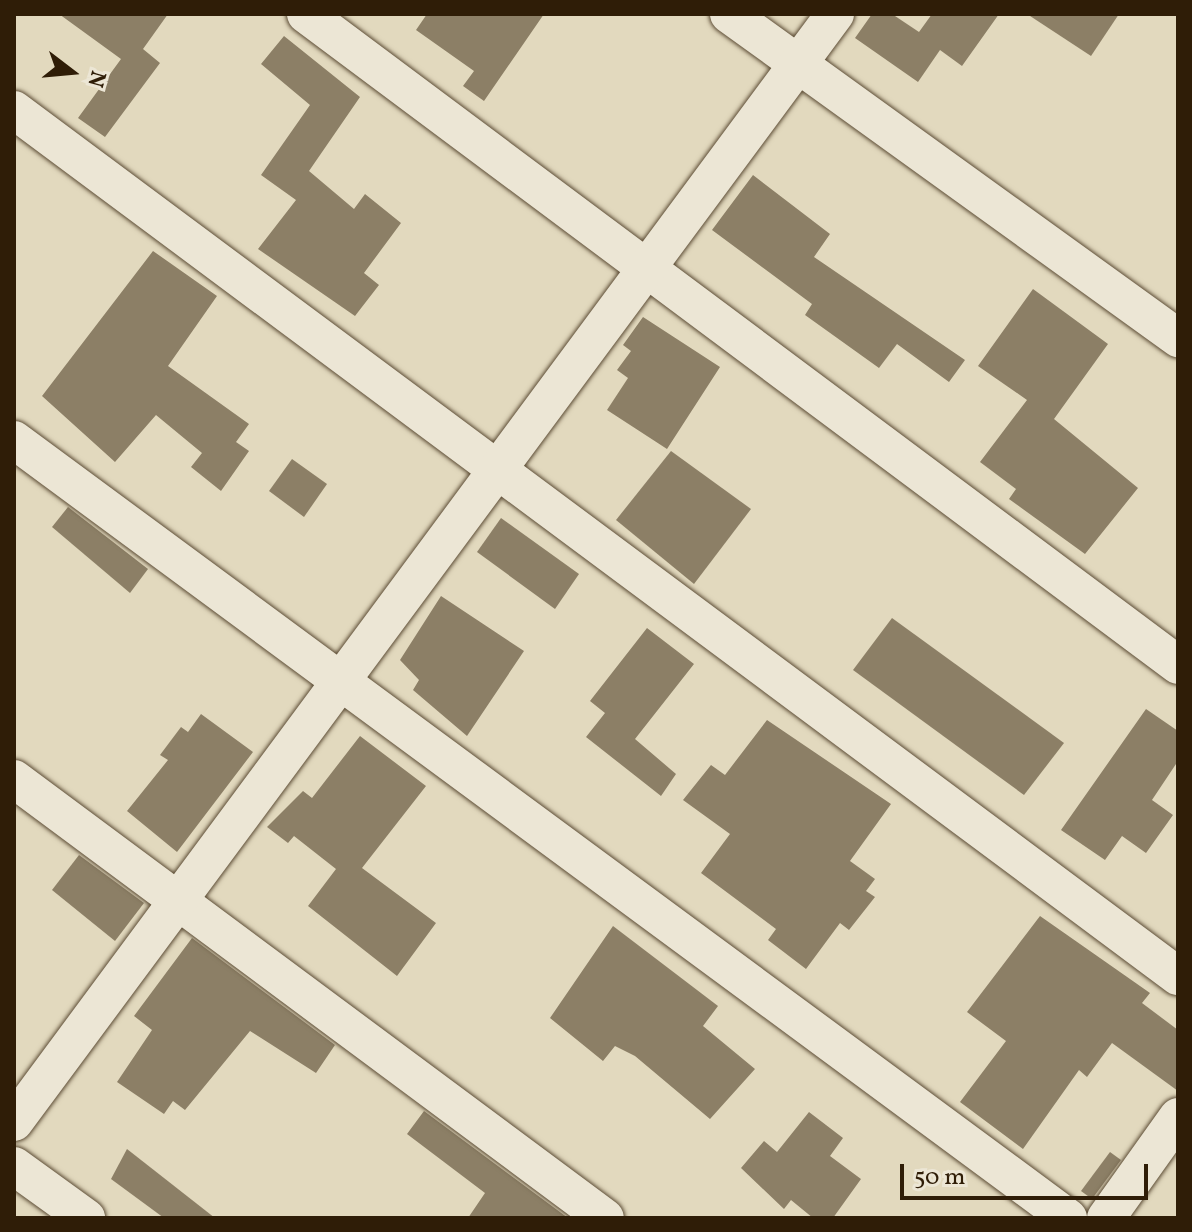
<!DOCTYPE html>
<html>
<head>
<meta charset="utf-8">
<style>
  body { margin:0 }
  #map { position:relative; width:1192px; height:1232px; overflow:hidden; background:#e2d9be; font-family:Vollkorn,serif }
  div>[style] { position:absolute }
  .building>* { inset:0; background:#8c7f66 }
  .roads { filter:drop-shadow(0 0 2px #5c4c35) drop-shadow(0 0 2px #5c4c35) }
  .minor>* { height:38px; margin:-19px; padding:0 19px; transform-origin:19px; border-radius:19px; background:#ece6d5 }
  span { translate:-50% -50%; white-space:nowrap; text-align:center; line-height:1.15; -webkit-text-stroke:7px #ece6d5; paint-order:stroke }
  .frame { position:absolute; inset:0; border:16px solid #2f1d07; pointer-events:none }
  .north { position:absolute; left:32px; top:32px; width:80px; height:80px; -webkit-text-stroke:6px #ece6d5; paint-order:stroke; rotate:106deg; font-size:22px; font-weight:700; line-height:32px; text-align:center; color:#2f1d07 }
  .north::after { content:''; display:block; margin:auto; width:28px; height:36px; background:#2f1d07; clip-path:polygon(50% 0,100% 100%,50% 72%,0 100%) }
  .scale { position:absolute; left:900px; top:1164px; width:248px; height:36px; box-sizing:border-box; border:4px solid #2f1d07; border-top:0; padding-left:10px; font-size:24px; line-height:28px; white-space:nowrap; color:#2f1d07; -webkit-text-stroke:6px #ece6d5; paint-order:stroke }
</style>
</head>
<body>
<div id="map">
  <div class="building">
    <div style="clip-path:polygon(59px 14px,168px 14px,143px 49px,160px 63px,105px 137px,78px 118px,121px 59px)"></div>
    <div style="clip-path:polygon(427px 14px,544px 14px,484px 101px,463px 86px,474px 71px,416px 30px)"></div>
    <div style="clip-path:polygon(872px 14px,892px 14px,919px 32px,932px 14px,999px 14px,962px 66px,940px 50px,918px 82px,855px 38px)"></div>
    <div style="clip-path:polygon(1027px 14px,1119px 14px,1091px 56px)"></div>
    <div style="clip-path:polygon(284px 36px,360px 97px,309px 171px,354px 209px,365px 194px,401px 223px,364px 273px,379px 285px,355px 316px,258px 249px,296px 200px,261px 175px,310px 105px,261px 64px)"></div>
    <div style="clip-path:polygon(753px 175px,830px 234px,814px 257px,965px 360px,949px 382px,897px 344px,879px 368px,805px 315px,812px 304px,712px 230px)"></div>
    <div style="clip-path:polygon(153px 251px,217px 296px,168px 366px,249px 424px,236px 442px,249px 451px,221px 491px,191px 467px,202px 453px,156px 415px,115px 462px,42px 396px)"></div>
    <div style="clip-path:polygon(1033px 289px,1108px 344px,1054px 419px,1138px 488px,1085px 554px,1009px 499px,1016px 489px,980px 462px,1027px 400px,978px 366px)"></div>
    <div style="clip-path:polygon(643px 317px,720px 367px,667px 449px,607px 410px,628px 378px,617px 370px,631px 351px,623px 345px)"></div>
    <div style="clip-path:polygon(671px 451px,751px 509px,694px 584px,616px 520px)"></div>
    <div style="clip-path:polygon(292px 459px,327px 484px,304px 517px,269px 491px)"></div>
    <div style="clip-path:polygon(68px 507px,148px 569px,130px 593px,52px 527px)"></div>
    <div style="clip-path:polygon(501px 518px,579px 574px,555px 609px,477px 552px)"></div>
    <div style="clip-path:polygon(441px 596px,524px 651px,467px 736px,413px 690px,419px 680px,400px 660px)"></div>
    <div style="clip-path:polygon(892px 618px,1064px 743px,1024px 795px,853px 670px)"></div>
    <div style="clip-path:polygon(647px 628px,694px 664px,635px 739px,676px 774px,661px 796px,586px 737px,605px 713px,590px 701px)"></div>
    <div style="clip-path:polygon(1146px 709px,1178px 731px,1178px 761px,1152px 800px,1173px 815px,1146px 853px,1122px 836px,1105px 860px,1061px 830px)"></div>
    <div style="clip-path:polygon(201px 714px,253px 752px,177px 852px,127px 811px,168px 760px,160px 755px,181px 727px,188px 732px)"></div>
    <div style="clip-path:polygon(767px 720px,891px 804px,850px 861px,875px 879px,866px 891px,875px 897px,849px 930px,840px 923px,806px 969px,768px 940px,776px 929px,701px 873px,730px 834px,683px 800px,711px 765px,725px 775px)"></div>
    <div style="clip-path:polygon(360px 736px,426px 786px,362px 868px,436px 923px,397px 976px,308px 906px,336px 869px,294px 836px,288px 843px,267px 827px,303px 791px,312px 798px)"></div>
    <div style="clip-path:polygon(79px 855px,144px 903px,115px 941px,52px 890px)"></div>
    <div style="clip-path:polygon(1040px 916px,1150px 993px,1142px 1003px,1178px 1030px,1178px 1091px,1112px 1043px,1087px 1077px,1079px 1070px,1023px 1149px,960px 1102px,1006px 1041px,967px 1012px)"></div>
    <div style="clip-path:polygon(613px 926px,718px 1006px,703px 1026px,755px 1069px,710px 1119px,635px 1056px,615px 1046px,603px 1061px,550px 1018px)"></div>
    <div style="clip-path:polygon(192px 938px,335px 1045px,316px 1073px,250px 1031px,185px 1110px,173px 1101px,164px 1114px,117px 1082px,152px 1030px,134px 1016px)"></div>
    <div style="clip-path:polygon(424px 1111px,568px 1218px,468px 1218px,485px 1193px,407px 1134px)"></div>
    <div style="clip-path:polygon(809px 1112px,843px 1138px,830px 1156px,861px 1179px,833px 1218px,813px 1218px,791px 1200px,784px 1209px,741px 1168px,764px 1141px,777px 1152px)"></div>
    <div style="clip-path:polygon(127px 1149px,215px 1218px,164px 1218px,111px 1179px)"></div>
    <div style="clip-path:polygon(1110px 1152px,1121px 1160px,1092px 1199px,1081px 1191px)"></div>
  </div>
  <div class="roads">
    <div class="minor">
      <div style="left:306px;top:14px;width:1088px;rotate:36.74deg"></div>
      <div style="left:729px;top:14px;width:554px;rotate:35.81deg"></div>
      <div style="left:14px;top:110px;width:1451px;rotate:36.65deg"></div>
      <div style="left:14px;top:440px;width:1310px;rotate:36.43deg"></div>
      <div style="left:14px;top:779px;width:736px;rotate:36.61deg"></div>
      <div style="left:14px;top:1122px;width:1379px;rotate:-53.46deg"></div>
      <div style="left:14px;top:1166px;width:89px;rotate:35.8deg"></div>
      <div style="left:1106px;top:1218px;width:124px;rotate:-54.5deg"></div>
    </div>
  </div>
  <div class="frame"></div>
  <div class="north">N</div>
  <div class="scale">50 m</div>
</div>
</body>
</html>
